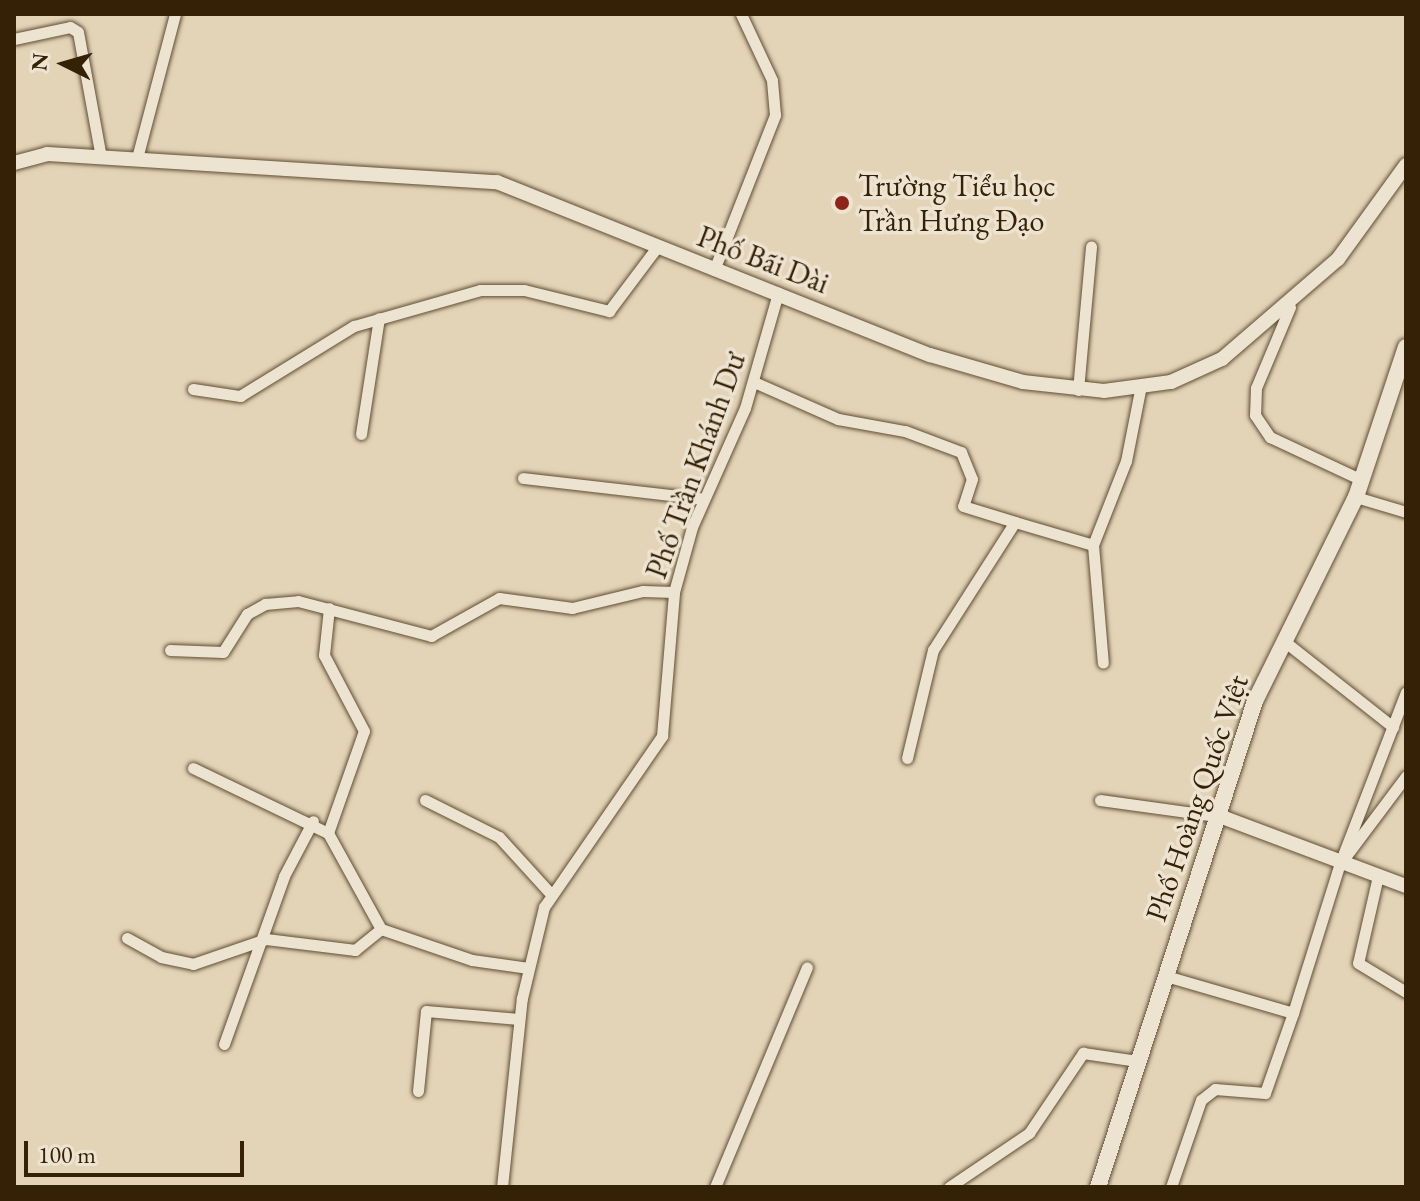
<!DOCTYPE html>
<html>
<head>
<meta charset="utf-8">
<style>
  body { margin:0 }
  #map { position:relative; width:1420px; height:1201px; overflow:hidden; background:#e3d4b8; font-family:"EB Garamond",serif }
  div>[style] { position:absolute }
  .roads { filter:drop-shadow(0 0 2px #604e32) drop-shadow(0 0 2px #604e32) }
  .minor>* { height:11px; margin:-5.5px; padding:0 5.5px; transform-origin:5.5px; border-radius:5.5px; background:#ede3d1 }
  .tertiary>* { height:14px; margin:-7px; padding:0 7px; transform-origin:7px; border-radius:7px; background:#ede3d1 }
  .secondary>* { height:16px; margin:-8px; padding:0 8px; transform-origin:8px; border-radius:8px; background:#ede3d1 }
  .dots>* { width:22px; height:22px; translate:-50% -50%; box-sizing:border-box; border:4px solid #ede3d1; border-radius:50% }
  span { translate:-50% -50%; white-space:nowrap; text-align:center; line-height:1.15; -webkit-text-stroke:7px #ede3d1; paint-order:stroke }
  .poi-label { font-size:30px; color:#352106 }
  .left { translate:0 -50%; text-align:left }
  .street-label { font-size:30px; color:#352106 }
  .frame { position:absolute; inset:0; border:16px solid #352106; pointer-events:none }
  .north { position:absolute; left:24px; top:24px; width:80px; height:80px; -webkit-text-stroke:6px #ede3d1; paint-order:stroke; rotate:275deg; font-size:22px; font-weight:700; line-height:32px; text-align:center; color:#352106 }
  .north::after { content:''; display:block; margin:auto; width:28px; height:36px; background:#352106; clip-path:polygon(50% 0,100% 100%,50% 72%,0 100%) }
  .scale { position:absolute; left:24px; top:1141px; width:220px; height:36px; box-sizing:border-box; border:4px solid #352106; border-top:0; padding-left:10px; font-size:24px; line-height:28px; white-space:nowrap; color:#352106; -webkit-text-stroke:6px #ede3d1; paint-order:stroke }
</style>
</head>
<body>
<div id="map">
  <div class="roads">
    <div class="minor">
      <div style="left:14px;top:39px;width:57px;rotate:-12.1deg"></div>
      <div style="left:70px;top:27px;width:9px;rotate:32deg"></div>
      <div style="left:78px;top:32px;width:127px;rotate:79.6deg"></div>
      <div style="left:137px;top:158px;width:149px;rotate:-75.2deg"></div>
      <div style="left:714px;top:270px;width:167px;rotate:-68.5deg"></div>
      <div style="left:775px;top:115px;width:35px;rotate:-95deg"></div>
      <div style="left:772px;top:80px;width:73px;rotate:-115.2deg"></div>
      <div style="left:1290px;top:307px;width:88px;rotate:112.8deg"></div>
      <div style="left:1256px;top:388px;width:27px;rotate:92deg"></div>
      <div style="left:1255px;top:415px;width:27px;rotate:56deg"></div>
      <div style="left:1270px;top:437px;width:102px;rotate:25.1deg"></div>
      <div style="left:754px;top:382px;width:92px;rotate:23.8deg"></div>
      <div style="left:838px;top:419px;width:68px;rotate:10.2deg"></div>
      <div style="left:905px;top:431px;width:60px;rotate:20.6deg"></div>
      <div style="left:961px;top:452px;width:29px;rotate:68deg"></div>
      <div style="left:972px;top:479px;width:28px;rotate:108deg"></div>
      <div style="left:963px;top:506px;width:54px;rotate:17.1deg"></div>
      <div style="left:193px;top:389px;width:48px;rotate:8.5deg"></div>
      <div style="left:240px;top:396px;width:134px;rotate:-31.6deg"></div>
      <div style="left:354px;top:326px;width:131px;rotate:-15.9deg"></div>
      <div style="left:480px;top:290px;width:44px"></div>
      <div style="left:524px;top:290px;width:88px;rotate:13.9deg"></div>
      <div style="left:609px;top:311px;width:80px;rotate:-53.1deg"></div>
      <div style="left:1078px;top:390px;width:144px;rotate:-84.8deg"></div>
      <div style="left:361px;top:434px;width:117px;rotate:-81.2deg"></div>
      <div style="left:523px;top:478px;width:182px;rotate:6.6deg"></div>
      <div style="left:1356px;top:497px;width:52px;rotate:16.7deg"></div>
      <div style="left:1093px;top:545px;width:118px;rotate:85.2deg"></div>
      <div style="left:1284px;top:641px;width:139px;rotate:38.3deg"></div>
      <div style="left:170px;top:650px;width:53px;rotate:2.2deg"></div>
      <div style="left:223px;top:652px;width:45px;rotate:-57.7deg"></div>
      <div style="left:247px;top:614px;width:21px;rotate:-29deg"></div>
      <div style="left:265px;top:604px;width:33px;rotate:-5deg"></div>
      <div style="left:298px;top:601px;width:138px;rotate:14.7deg"></div>
      <div style="left:431px;top:636px;width:78px;rotate:-29.2deg"></div>
      <div style="left:499px;top:598px;width:74px;rotate:7.8deg"></div>
      <div style="left:572px;top:608px;width:73px;rotate:-13.5deg"></div>
      <div style="left:643px;top:591px;width:31px;rotate:2deg"></div>
      <div style="left:907px;top:758px;width:111px;rotate:-76.5deg"></div>
      <div style="left:933px;top:650px;width:152px;rotate:-57.4deg"></div>
      <div style="left:1015px;top:522px;width:81px;rotate:16.4deg"></div>
      <div style="left:1093px;top:545px;width:90px;rotate:-68.6deg"></div>
      <div style="left:1126px;top:461px;width:72px;rotate:-78.8deg"></div>
      <div style="left:193px;top:768px;width:150px;rotate:25.7deg"></div>
      <div style="left:328px;top:833px;width:110px;rotate:61.1deg"></div>
      <div style="left:381px;top:929px;width:96px;rotate:18.8deg"></div>
      <div style="left:472px;top:960px;width:57px;rotate:8.1deg"></div>
      <div style="left:425px;top:800px;width:83px;rotate:26.6deg"></div>
      <div style="left:499px;top:837px;width:74px;rotate:47.7deg"></div>
      <div style="left:1100px;top:800px;width:123px;rotate:7.9deg"></div>
      <div style="left:328px;top:833px;width:108px;rotate:-70.6deg"></div>
      <div style="left:364px;top:731px;width:86px;rotate:-117.8deg"></div>
      <div style="left:324px;top:655px;width:47px;rotate:-83.9deg"></div>
      <div style="left:1343px;top:860px;width:105px;rotate:-53.1deg"></div>
      <div style="left:1378px;top:876px;width:89px;rotate:102.9deg"></div>
      <div style="left:1358px;top:963px;width:56px;rotate:31.1deg"></div>
      <div style="left:127px;top:938px;width:39px;rotate:29deg"></div>
      <div style="left:161px;top:957px;width:33px;rotate:12deg"></div>
      <div style="left:193px;top:964px;width:77px;rotate:-18.9deg"></div>
      <div style="left:266px;top:939px;width:90px;rotate:7deg"></div>
      <div style="left:355px;top:950px;width:33px;rotate:-39deg"></div>
      <div style="left:1166px;top:976px;width:132px;rotate:16.2deg"></div>
      <div style="left:1293px;top:1013px;width:157px;rotate:-72.6deg"></div>
      <div style="left:1340px;top:863px;width:183px;rotate:-68.9deg"></div>
      <div style="left:224px;top:1044px;width:178px;rotate:-70.3deg"></div>
      <div style="left:284px;top:876px;width:62px;rotate:-62.2deg"></div>
      <div style="left:418px;top:1091px;width:80px;rotate:-84.3deg"></div>
      <div style="left:426px;top:1011px;width:93px;rotate:4.9deg"></div>
      <div style="left:502px;top:1187px;width:190px;rotate:-84deg"></div>
      <div style="left:522px;top:998px;width:94px;rotate:-76.4deg"></div>
      <div style="left:544px;top:907px;width:208px;rotate:-55.4deg"></div>
      <div style="left:662px;top:736px;width:144px;rotate:-85.2deg"></div>
      <div style="left:674px;top:592px;width:67px;rotate:-74.5deg"></div>
      <div style="left:692px;top:527px;width:130px;rotate:-66deg"></div>
      <div style="left:745px;top:408px;width:120px;rotate:-74deg"></div>
      <div style="left:715px;top:1187px;width:238px;rotate:-67.3deg"></div>
      <div style="left:949px;top:1187px;width:97px;rotate:-34deg"></div>
      <div style="left:1029px;top:1133px;width:97px;rotate:-56deg"></div>
      <div style="left:1083px;top:1053px;width:55px;rotate:8.4deg"></div>
      <div style="left:1171px;top:1187px;width:92px;rotate:-71deg"></div>
      <div style="left:1201px;top:1100px;width:18px;rotate:-38deg"></div>
      <div style="left:1215px;top:1089px;width:50px;rotate:4.6deg"></div>
      <div style="left:1265px;top:1093px;width:85px;rotate:-70.7deg"></div>
    </div>
    <div class="tertiary">
      <div style="left:14px;top:163px;width:34px;rotate:-15deg"></div>
      <div style="left:47px;top:154px;width:451px;rotate:3.6deg"></div>
      <div style="left:497px;top:182px;width:466px;rotate:21.8deg"></div>
      <div style="left:930px;top:355px;width:97px;rotate:16.2deg"></div>
      <div style="left:1023px;top:382px;width:81px;rotate:6.3deg"></div>
      <div style="left:1104px;top:391px;width:68px;rotate:-7.7deg"></div>
      <div style="left:1171px;top:382px;width:56px;rotate:-24.3deg"></div>
      <div style="left:1222px;top:359px;width:153px;rotate:-40.8deg"></div>
      <div style="left:1338px;top:259px;width:116px;rotate:-54.1deg"></div>
      <div style="left:1222px;top:817px;width:197px;rotate:20.6deg"></div>
    </div>
    <div class="secondary">
      <div style="left:1098px;top:1187px;width:511px;rotate:-72.1deg"></div>
      <div style="left:1255px;top:701px;width:228px;rotate:-63.7deg"></div>
      <div style="left:1356px;top:497px;width:158px;rotate:-71.6deg"></div>
    </div>
  </div>
  <div class="dots">
    <div style="left:842px;top:203px;background:#8f2418"></div>
  </div>
  <div class="poi-label">
    <span class="left" style="left:858px;top:203px">Trường Tiểu học<br>Trần Hưng Đạo</span>
  </div>
  <div class="street-label">
    <span style="left:763px;top:260px;rotate:21deg">Phố Bãi Dài</span>
    <span style="left:696px;top:465px;rotate:-70deg">Phố Trần Khánh Dư</span>
    <span style="left:1197px;top:798px;rotate:-71deg">Phố Hoàng Quốc Việt</span>
  </div>
  <div class="frame"></div>
  <div class="north">N</div>
  <div class="scale">100 m</div>
</div>
</body>
</html>
